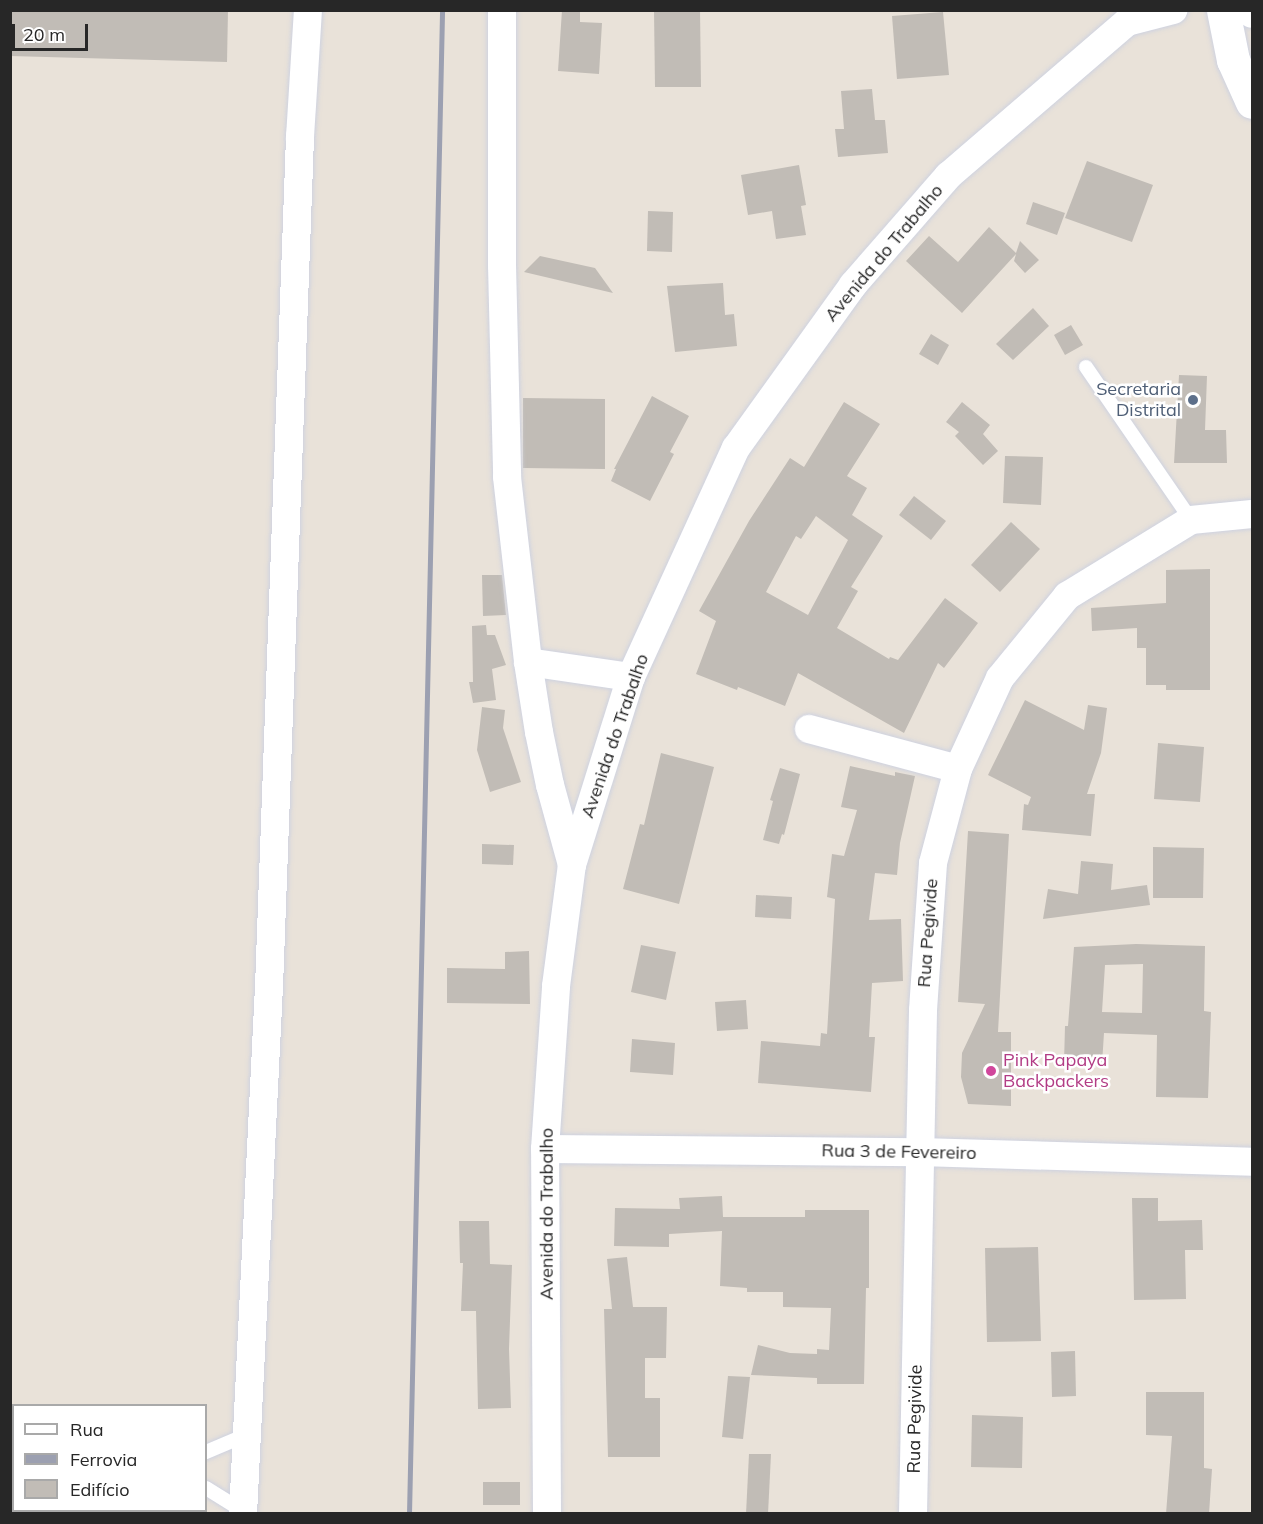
<!DOCTYPE html>
<html>
<head>
<meta charset="utf-8">
<style>
  body { margin:0 }
  #map { position:relative; width:1263px; height:1524px; overflow:hidden; background:#e9e2d9; font-family:Mulish,sans-serif }
  div>[style] { position:absolute }
  .building>* { inset:0; background:#c1bcb6 }
  .roads { filter:drop-shadow(0 0 2px #ced2e0) drop-shadow(0 0 2px #ced2e0) }
  .lane>* { height:14px; margin:-7px; padding:0 7px; transform-origin:7px; border-radius:7px; background:#fff }
  .street>* { height:28px; margin:-14px; padding:0 14px; transform-origin:14px; border-radius:14px; background:#fff }
  .secondary>* { height:33px; margin:-16.5px; padding:0 16.5px; transform-origin:16.5px; border-radius:16.5px; background:#fff }
  .rail>* { height:4.5px; margin:-2.25px; padding:0 2.25px; transform-origin:2.25px; border-radius:2.25px; background:#9ca0b1 }
  .dots>* { width:16px; height:16px; translate:-50% -50%; box-sizing:border-box; border:3px solid #fff; border-radius:50% }
  span { translate:-50% -50%; white-space:nowrap; text-align:center; line-height:1.15; -webkit-text-stroke:5px #fff; paint-order:stroke }
  .street-label { font-size:18px; color:#272727 }
  .service-label { font-size:18px; color:#4e5e75 }
  .right { translate:-100% -50%; text-align:right }
  .hotel-label { font-size:18px; color:#b23c85 }
  .left { translate:0 -50%; text-align:left }
  .frame { position:absolute; inset:0; border:12px solid #272727; pointer-events:none }
  .legend { position:absolute; left:12px; top:1404px; width:195px; height:108px; box-sizing:border-box; background:#fff; border:2px solid #a9a9a9; margin:0; padding:8px 10px; list-style:none; font-size:18px; color:#272727 }
  .legend li { display:flex; align-items:center; gap:12px; height:30px }
  .legend b { width:30px; border:2px solid #a9a9a9 }
  .scale { position:absolute; left:12px; top:24px; width:76px; height:27px; box-sizing:border-box; border:3px solid #272727; border-top:0; padding-left:8px; font-size:18px; line-height:21px; white-space:nowrap; color:#272727; -webkit-text-stroke:4px #fff; paint-order:stroke }
</style>
</head>
<body>
<div id="map">
  <div class="building">
    <div style="clip-path:polygon(10px 10px,228px 10px,227px 62px,10px 56px)"></div>
    <div style="clip-path:polygon(562px 10px,580px 10px,580px 22px,602px 23px,599px 74px,558px 71px)"></div>
    <div style="clip-path:polygon(654px 10px,700px 10px,701px 87px,655px 87px)"></div>
    <div style="clip-path:polygon(943px 12px,949px 75px,897px 79px,892px 16px)"></div>
    <div style="clip-path:polygon(872px 89px,875px 120px,885px 120px,888px 153px,838px 157px,835px 129px,844px 129px,841px 91px)"></div>
    <div style="clip-path:polygon(1087px 161px,1153px 185px,1132px 242px,1065px 218px)"></div>
    <div style="clip-path:polygon(799px 165px,806px 205px,801px 206px,806px 235px,776px 239px,772px 211px,748px 215px,741px 175px)"></div>
    <div style="clip-path:polygon(1033px 202px,1065px 213px,1057px 235px,1026px 224px)"></div>
    <div style="clip-path:polygon(648px 211px,673px 212px,672px 252px,647px 251px)"></div>
    <div style="clip-path:polygon(989px 227px,1016px 253px,1020px 241px,1039px 260px,1025px 273px,1014px 261px,1016px 254px,962px 313px,906px 261px,929px 236px,958px 262px)"></div>
    <div style="clip-path:polygon(540px 256px,595px 268px,613px 293px,524px 272px)"></div>
    <div style="clip-path:polygon(723px 283px,725px 315px,734px 314px,737px 346px,675px 352px,667px 286px)"></div>
    <div style="clip-path:polygon(1033px 308px,1049px 326px,1013px 360px,996px 344px)"></div>
    <div style="clip-path:polygon(1071px 325px,1083px 345px,1065px 355px,1054px 335px)"></div>
    <div style="clip-path:polygon(931px 334px,949px 345px,938px 365px,919px 354px)"></div>
    <div style="clip-path:polygon(1179px 375px,1207px 376px,1205px 430px,1226px 430px,1227px 463px,1174px 463px)"></div>
    <div style="clip-path:polygon(652px 396px,689px 416px,670px 452px,674px 454px,650px 501px,611px 481px,616px 469px,614px 469px)"></div>
    <div style="clip-path:polygon(523px 398px,605px 399px,605px 469px,523px 468px)"></div>
    <div style="clip-path:polygon(evenodd,844px 402px,880px 424px,847px 476px,867px 488px,852px 515px,883px 536px,851px 587px,858px 591px,837px 628px,889px 659px,890px 657px,898px 660px,945px 598px,978px 623px,944px 668px,938px 663px,904px 733px,798px 673px,785px 706px,738px 687px,737px 690px,696px 674px,716px 621px,699px 611px,749px 521px,790px 458px,804px 467px,844px 402px,816px 516px,848px 540px,808px 615px,766px 592px,796px 536px,801px 539px,816px 516px)"></div>
    <div style="clip-path:polygon(962px 402px,990px 425px,983px 434px,998px 451px,983px 465px,955px 436px,959px 432px,946px 422px)"></div>
    <div style="clip-path:polygon(1005px 456px,1043px 457px,1041px 505px,1003px 503px)"></div>
    <div style="clip-path:polygon(914px 496px,946px 521px,931px 540px,899px 515px)"></div>
    <div style="clip-path:polygon(1011px 522px,1040px 549px,1000px 592px,971px 565px)"></div>
    <div style="clip-path:polygon(1210px 569px,1210px 690px,1166px 690px,1166px 685px,1146px 685px,1146px 648px,1137px 648px,1137px 628px,1092px 631px,1091px 608px,1166px 603px,1166px 570px)"></div>
    <div style="clip-path:polygon(482px 575px,502px 575px,506px 615px,483px 616px)"></div>
    <div style="clip-path:polygon(486px 625px,487px 635px,495px 635px,506px 665px,492px 669px,496px 700px,473px 703px,469px 682px,473px 682px,472px 626px)"></div>
    <div style="clip-path:polygon(1025px 700px,1084px 730px,1088px 705px,1107px 708px,1101px 753px,1087px 794px,1095px 794px,1091px 836px,1022px 830px,1024px 804px,1028px 805px,1031px 797px,988px 775px)"></div>
    <div style="clip-path:polygon(482px 707px,505px 710px,503px 728px,521px 782px,490px 792px,477px 750px)"></div>
    <div style="clip-path:polygon(1158px 743px,1204px 747px,1200px 802px,1154px 799px)"></div>
    <div style="clip-path:polygon(661px 753px,714px 767px,679px 904px,623px 889px,640px 824px,644px 825px)"></div>
    <div style="clip-path:polygon(850px 766px,895px 776px,895px 772px,915px 776px,900px 843px,897px 875px,875px 873px,869px 920px,901px 919px,903px 981px,872px 983px,869px 1037px,875px 1037px,871px 1092px,758px 1083px,761px 1041px,820px 1046px,821px 1033px,827px 1034px,835px 899px,827px 897px,832px 854px,844px 856px,857px 810px,841px 807px)"></div>
    <div style="clip-path:polygon(780px 768px,800px 774px,784px 835px,782px 834px,779px 844px,763px 840px,773px 801px,770px 800px)"></div>
    <div style="clip-path:polygon(968px 831px,1009px 834px,998px 1032px,1011px 1032px,1011px 1106px,968px 1104px,961px 1077px,962px 1053px,985px 1004px,958px 1002px)"></div>
    <div style="clip-path:polygon(482px 844px,514px 845px,513px 865px,482px 864px)"></div>
    <div style="clip-path:polygon(1153px 847px,1204px 848px,1203px 898px,1153px 898px)"></div>
    <div style="clip-path:polygon(1081px 861px,1113px 864px,1111px 890px,1147px 885px,1150px 905px,1043px 919px,1048px 889px,1078px 894px)"></div>
    <div style="clip-path:polygon(756px 895px,792px 897px,791px 919px,755px 917px)"></div>
    <div style="clip-path:polygon(evenodd,1136px 944px,1205px 946px,1204px 1011px,1211px 1012px,1208px 1098px,1156px 1097px,1157px 1035px,1104px 1033px,1102px 1064px,1064px 1063px,1065px 1026px,1068px 1026px,1074px 947px,1136px 944px,1143px 964px,1142px 1013px,1102px 1012px,1105px 965px,1143px 964px)"></div>
    <div style="clip-path:polygon(641px 945px,676px 952px,666px 1000px,631px 992px)"></div>
    <div style="clip-path:polygon(529px 951px,530px 1004px,447px 1003px,447px 968px,505px 969px,505px 952px)"></div>
    <div style="clip-path:polygon(746px 1000px,748px 1029px,717px 1031px,715px 1002px)"></div>
    <div style="clip-path:polygon(632px 1039px,675px 1043px,673px 1075px,630px 1072px)"></div>
    <div style="clip-path:polygon(722px 1196px,723px 1217px,805px 1217px,805px 1210px,869px 1210px,869px 1288px,866px 1288px,864px 1384px,817px 1384px,817px 1378px,751px 1375px,758px 1345px,790px 1353px,817px 1354px,817px 1349px,829px 1350px,831px 1308px,783px 1307px,783px 1292px,747px 1292px,747px 1288px,720px 1286px,722px 1231px,669px 1234px,669px 1247px,614px 1246px,615px 1208px,680px 1209px,679px 1198px)"></div>
    <div style="clip-path:polygon(1132px 1198px,1158px 1198px,1158px 1221px,1202px 1220px,1203px 1250px,1185px 1250px,1186px 1299px,1134px 1300px)"></div>
    <div style="clip-path:polygon(459px 1221px,489px 1221px,490px 1264px,512px 1265px,509px 1349px,511px 1408px,478px 1409px,476px 1311px,461px 1311px,463px 1263px,460px 1263px)"></div>
    <div style="clip-path:polygon(1038px 1247px,1041px 1341px,987px 1342px,985px 1248px)"></div>
    <div style="clip-path:polygon(627px 1257px,633px 1307px,667px 1307px,666px 1358px,645px 1358px,645px 1398px,660px 1398px,660px 1457px,608px 1457px,604px 1309px,612px 1309px,607px 1259px)"></div>
    <div style="clip-path:polygon(1075px 1351px,1076px 1396px,1052px 1397px,1051px 1352px)"></div>
    <div style="clip-path:polygon(728px 1376px,750px 1377px,743px 1439px,722px 1437px)"></div>
    <div style="clip-path:polygon(1146px 1392px,1204px 1392px,1204px 1468px,1212px 1469px,1209px 1514px,1166px 1514px,1172px 1436px,1146px 1435px)"></div>
    <div style="clip-path:polygon(972px 1415px,1023px 1417px,1022px 1468px,971px 1467px)"></div>
    <div style="clip-path:polygon(749px 1454px,771px 1454px,768px 1514px,746px 1514px)"></div>
    <div style="clip-path:polygon(483px 1482px,520px 1482px,520px 1505px,483px 1505px)"></div>
  </div>
  <div class="roads">
    <div class="lane">
      <div style="left:1086px;top:367px;width:186px;rotate:55.5deg"></div>
      <div style="left:206px;top:1452px;width:43px;rotate:-23deg"></div>
      <div style="left:10px;top:1466px;width:4px"></div>
      <div style="left:206px;top:1488px;width:44px;rotate:31.9deg"></div>
    </div>
    <div class="street">
      <div style="left:502px;top:10px;width:255px;rotate:90deg"></div>
      <div style="left:502px;top:265px;width:212px;rotate:88.6deg"></div>
      <div style="left:507px;top:477px;width:186px;rotate:83.5deg"></div>
      <div style="left:528px;top:662px;width:71px;rotate:81.1deg"></div>
      <div style="left:539px;top:732px;width:54px;rotate:78.3deg"></div>
      <div style="left:550px;top:785px;width:83px;rotate:74.6deg"></div>
      <div style="left:528px;top:662px;width:104px;rotate:8.3deg"></div>
      <div style="left:809px;top:729px;width:154px;rotate:15deg"></div>
      <div style="left:545px;top:1149px;width:375px;rotate:0.5deg"></div>
      <div style="left:920px;top:1152px;width:332px;rotate:1.7deg"></div>
      <div style="left:243px;top:1514px;width:528px;rotate:-87.18deg"></div>
      <div style="left:269px;top:987px;width:851px;rotate:-87.91deg"></div>
      <div style="left:300px;top:137px;width:127px;rotate:-86.4deg"></div>
      <div style="left:547px;top:1514px;width:365px;rotate:-90.3deg"></div>
      <div style="left:545px;top:1149px;width:163px;rotate:-86.1deg"></div>
      <div style="left:556px;top:986px;width:122px;rotate:-82.5deg"></div>
      <div style="left:572px;top:865px;width:197px;rotate:-72.6deg"></div>
      <div style="left:631px;top:677px;width:252px;rotate:-65.4deg"></div>
      <div style="left:736px;top:448px;width:201px;rotate:-54.3deg"></div>
      <div style="left:853px;top:285px;width:145px;rotate:-48.9deg"></div>
      <div style="left:948px;top:176px;width:236px;rotate:-40.7deg"></div>
      <div style="left:1127px;top:22px;width:48px;rotate:-14.6deg"></div>
      <div style="left:913px;top:1514px;width:504px;rotate:-88.86deg"></div>
      <div style="left:923px;top:1010px;width:147px;rotate:-86.1deg"></div>
      <div style="left:933px;top:863px;width:97px;rotate:-75.1deg"></div>
      <div style="left:958px;top:769px;width:100px;rotate:-65.2deg"></div>
      <div style="left:1000px;top:678px;width:106px;rotate:-50.7deg"></div>
      <div style="left:1067px;top:596px;width:145px;rotate:-31.5deg"></div>
      <div style="left:1191px;top:520px;width:61px;rotate:-5.6deg"></div>
    </div>
    <div class="secondary">
      <div style="left:1223px;top:10px;width:51px;rotate:78.7deg"></div>
      <div style="left:1233px;top:60px;width:46px;rotate:65.7deg"></div>
      <div style="left:1251px;top:10px;width:1px;rotate:45deg"></div>
    </div>
  </div>
  <div class="rail">
    <div style="left:409px;top:1514px;width:1504px;rotate:-88.74deg"></div>
  </div>
  <div class="dots">
    <div style="left:1193px;top:400px;background:#5c6f8a"></div>
    <div style="left:991px;top:1071px;background:#d1479c"></div>
  </div>
  <div class="street-label">
    <span style="left:884px;top:253px;rotate:-50deg">Avenida do Trabalho</span>
    <span style="left:615px;top:736px;rotate:-71deg">Avenida do Trabalho</span>
    <span style="left:928px;top:933px;rotate:-86deg">Rua Pegivide</span>
    <span style="left:899px;top:1152px;rotate:1deg">Rua 3 de Fevereiro</span>
    <span style="left:547px;top:1214px;rotate:-90deg">Avenida do Trabalho</span>
    <span style="left:915px;top:1419px;rotate:-89deg">Rua Pegivide</span>
  </div>
  <div class="service-label">
    <span class="right" style="left:1181px;top:400px">Secretaria<br>Distrital</span>
  </div>
  <div class="hotel-label">
    <span class="left" style="left:1003px;top:1071px">Pink Papaya<br>Backpackers</span>
  </div>
  <div class="frame"></div>
  <ul class="legend">
  <li><b style="height:8px;background:#fff"></b>Rua</li>
  <li><b style="height:8px;background:#9ca0b1"></b>Ferrovia</li>
  <li><b style="height:16px;background:#c1bcb6"></b>Edifício</li>
  </ul>
  <div class="scale">20 m</div>
</div>
</body>
</html>
